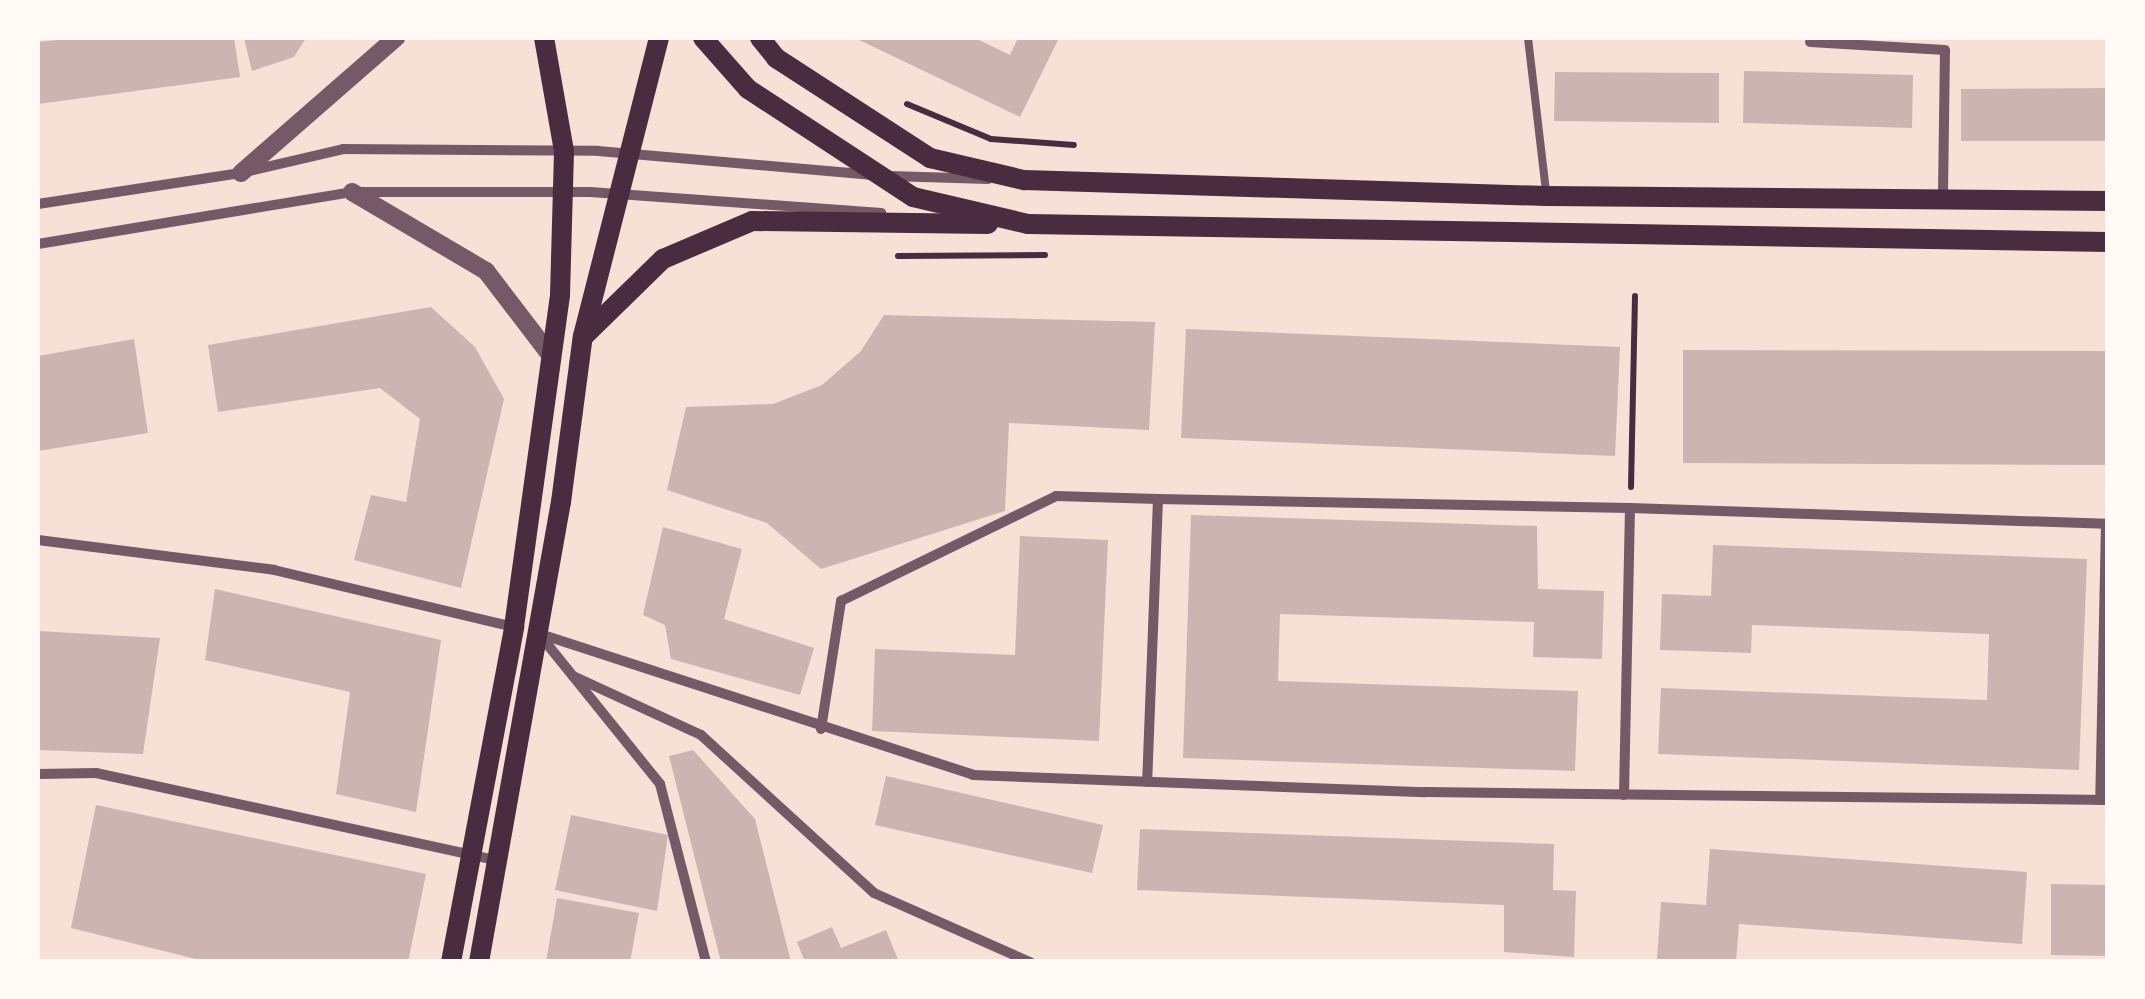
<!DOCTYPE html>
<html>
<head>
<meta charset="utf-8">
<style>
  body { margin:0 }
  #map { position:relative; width:2145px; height:999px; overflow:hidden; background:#f7e1d7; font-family:Roboto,sans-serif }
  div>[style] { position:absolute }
  .building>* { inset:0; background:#ccb4b1 }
  .path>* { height:6px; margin:-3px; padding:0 3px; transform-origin:3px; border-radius:3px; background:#4a2c40 }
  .service>* { height:8px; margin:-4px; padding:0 4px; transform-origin:4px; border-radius:4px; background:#755966 }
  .minor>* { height:10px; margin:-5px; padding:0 5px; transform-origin:5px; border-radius:5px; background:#755966 }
  .tertiary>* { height:18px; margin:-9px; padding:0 9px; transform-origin:9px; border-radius:9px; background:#755966 }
  .secondary>* { height:20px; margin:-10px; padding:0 10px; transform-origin:10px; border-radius:10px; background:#4a2c40 }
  span { translate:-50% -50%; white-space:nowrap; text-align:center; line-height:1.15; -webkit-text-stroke:10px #fffaf5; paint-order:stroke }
  .frame { position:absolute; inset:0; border:40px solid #fffaf5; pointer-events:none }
</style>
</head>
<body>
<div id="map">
  <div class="building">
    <div style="clip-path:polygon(76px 38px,234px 38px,240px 77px,38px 104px,38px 42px)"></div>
    <div style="clip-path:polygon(244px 38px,306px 38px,294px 57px,252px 71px)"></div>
    <div style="clip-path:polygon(855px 38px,975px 38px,1010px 55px,1018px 38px,1059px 38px,1020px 117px)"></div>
    <div style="clip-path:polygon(1744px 71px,1913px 75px,1912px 128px,1743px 123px)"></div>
    <div style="clip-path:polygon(1555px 72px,1719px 73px,1719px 123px,1554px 121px)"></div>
    <div style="clip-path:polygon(2108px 88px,2108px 141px,1961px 141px,1961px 89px)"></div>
    <div style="clip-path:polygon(431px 307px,475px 347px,504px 399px,461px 588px,354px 560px,371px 495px,406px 502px,420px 419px,380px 388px,218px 412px,208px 345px)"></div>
    <div style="clip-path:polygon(884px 315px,1155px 322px,1149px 430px,1009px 423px,1005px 511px,821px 569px,767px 523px,667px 490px,686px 407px,773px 404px,822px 385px,861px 351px)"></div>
    <div style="clip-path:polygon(1186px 329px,1620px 347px,1615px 456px,1181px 438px)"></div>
    <div style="clip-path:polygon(134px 339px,148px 433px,38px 451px,38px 356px)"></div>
    <div style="clip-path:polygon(1683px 350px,2108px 351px,2108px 465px,1683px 463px)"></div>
    <div style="clip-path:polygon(1191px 515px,1537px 526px,1538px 589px,1604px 591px,1602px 659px,1533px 657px,1534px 622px,1280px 614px,1278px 681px,1578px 691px,1575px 771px,1183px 758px)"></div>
    <div style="clip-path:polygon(663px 527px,742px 549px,724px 619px,814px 648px,800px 695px,671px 659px,665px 625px,643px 615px)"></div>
    <div style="clip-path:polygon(1020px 536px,1108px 540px,1099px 741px,872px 731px,875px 649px,1015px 655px)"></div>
    <div style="clip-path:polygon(1713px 545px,2087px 559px,2079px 770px,1658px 754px,1661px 688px,1987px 700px,1989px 634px,1752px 625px,1751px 653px,1660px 650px,1662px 594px,1711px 596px)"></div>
    <div style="clip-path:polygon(215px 589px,441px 640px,416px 812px,336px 794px,350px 692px,205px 660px)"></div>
    <div style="clip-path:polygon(38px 631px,160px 638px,143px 754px,38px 750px)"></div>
    <div style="clip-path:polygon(693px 750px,755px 819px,791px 962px,721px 962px,669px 756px)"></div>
    <div style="clip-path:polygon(886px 776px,1103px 825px,1092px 873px,875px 825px)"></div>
    <div style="clip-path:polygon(96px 805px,426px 874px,408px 962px,208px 962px,71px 928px)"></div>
    <div style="clip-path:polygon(571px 815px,668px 835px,657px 911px,555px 890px)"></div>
    <div style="clip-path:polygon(1140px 829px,1554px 844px,1553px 890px,1576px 891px,1574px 957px,1504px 952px,1504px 905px,1137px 890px)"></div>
    <div style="clip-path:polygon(1710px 849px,2027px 872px,2022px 944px,1739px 924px,1736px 962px,1657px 959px,1661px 902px,1706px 905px)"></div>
    <div style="clip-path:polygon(2051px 884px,2108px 885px,2108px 956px,2051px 955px)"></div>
    <div style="clip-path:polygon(557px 898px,639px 913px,630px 962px,546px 962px)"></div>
    <div style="clip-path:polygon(832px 927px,841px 948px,886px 930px,899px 962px,805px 962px,797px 942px)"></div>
  </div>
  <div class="path">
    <div style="left:907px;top:104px;width:91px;rotate:22.6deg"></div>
    <div style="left:991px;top:139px;width:83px;rotate:4.1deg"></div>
    <div style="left:898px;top:256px;width:147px;rotate:-0.4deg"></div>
    <div style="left:1631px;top:487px;width:191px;rotate:-88.8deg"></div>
  </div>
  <div class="service">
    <div style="left:1528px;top:38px;width:154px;rotate:83.3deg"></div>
  </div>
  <div class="minor">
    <div style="left:1810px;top:42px;width:135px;rotate:3.4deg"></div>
    <div style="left:1945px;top:50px;width:150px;rotate:90.8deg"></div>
    <div style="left:890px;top:176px;width:98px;rotate:1.8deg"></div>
    <div style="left:38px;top:204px;width:205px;rotate:-8.7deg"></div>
    <div style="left:241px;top:173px;width:105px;rotate:-13.2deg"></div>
    <div style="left:343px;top:149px;width:255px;rotate:0.4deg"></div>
    <div style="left:598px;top:151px;width:276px;rotate:5deg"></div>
    <div style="left:38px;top:244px;width:318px;rotate:-9.4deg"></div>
    <div style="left:352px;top:192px;width:238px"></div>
    <div style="left:590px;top:192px;width:292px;rotate:4.1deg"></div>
    <div style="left:1158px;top:499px;width:472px;rotate:1.1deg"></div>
    <div style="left:1630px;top:508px;width:287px;rotate:91.2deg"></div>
    <div style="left:1630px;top:508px;width:476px;rotate:1.9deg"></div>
    <div style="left:2106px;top:524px;width:276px;rotate:91.2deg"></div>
    <div style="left:38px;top:540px;width:238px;rotate:7.2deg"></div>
    <div style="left:274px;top:570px;width:251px;rotate:13.4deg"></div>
    <div style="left:534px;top:632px;width:462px;rotate:18deg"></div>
    <div style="left:973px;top:775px;width:452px;rotate:2.2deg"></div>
    <div style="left:1425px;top:792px;width:683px;rotate:0.67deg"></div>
    <div style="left:539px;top:634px;width:193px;rotate:51.1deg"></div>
    <div style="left:660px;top:784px;width:184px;rotate:75.5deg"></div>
    <div style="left:573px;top:676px;width:141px;rotate:24.7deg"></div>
    <div style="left:701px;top:735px;width:234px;rotate:42.4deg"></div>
    <div style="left:874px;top:893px;width:171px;rotate:23.9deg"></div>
    <div style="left:821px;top:729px;width:130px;rotate:-81.1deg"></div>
    <div style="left:841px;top:601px;width:239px;rotate:-26deg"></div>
    <div style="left:1056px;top:496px;width:102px;rotate:1.7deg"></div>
    <div style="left:1158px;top:499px;width:283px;rotate:92.2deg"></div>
    <div style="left:38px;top:774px;width:58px;rotate:-1deg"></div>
    <div style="left:96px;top:773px;width:409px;rotate:12.3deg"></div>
  </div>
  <div class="tertiary">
    <div style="left:241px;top:173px;width:206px;rotate:-41.1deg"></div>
    <div style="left:352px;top:192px;width:156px;rotate:30.5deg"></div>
    <div style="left:486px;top:271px;width:107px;rotate:52.6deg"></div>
  </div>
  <div class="secondary">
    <div style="left:703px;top:38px;width:68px;rotate:48.6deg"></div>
    <div style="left:748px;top:89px;width:197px;rotate:33.2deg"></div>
    <div style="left:913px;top:197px;width:118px;rotate:13.2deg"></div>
    <div style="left:1028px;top:224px;width:1080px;rotate:0.95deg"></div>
    <div style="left:760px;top:38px;width:26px;rotate:51deg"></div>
    <div style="left:776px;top:58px;width:184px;rotate:33deg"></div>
    <div style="left:930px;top:158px;width:97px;rotate:13.2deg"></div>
    <div style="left:1024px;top:180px;width:522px;rotate:1.76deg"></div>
    <div style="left:1546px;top:196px;width:562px;rotate:0.51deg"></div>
    <div style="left:585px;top:335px;width:109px;rotate:-44.3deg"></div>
    <div style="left:663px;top:259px;width:97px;rotate:-23.1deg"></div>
    <div style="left:752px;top:221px;width:236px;rotate:0.7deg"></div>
    <div style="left:451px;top:962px;width:341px;rotate:-79.3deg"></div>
    <div style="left:514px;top:627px;width:335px;rotate:-82.1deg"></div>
    <div style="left:560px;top:295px;width:144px;rotate:-88.4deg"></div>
    <div style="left:564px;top:151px;width:115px;rotate:-100deg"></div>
    <div style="left:479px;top:962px;width:467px;rotate:-79.9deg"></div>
    <div style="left:561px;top:502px;width:167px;rotate:-82.5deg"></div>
    <div style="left:583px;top:336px;width:308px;rotate:-75.7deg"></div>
  </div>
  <div class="frame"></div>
</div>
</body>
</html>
